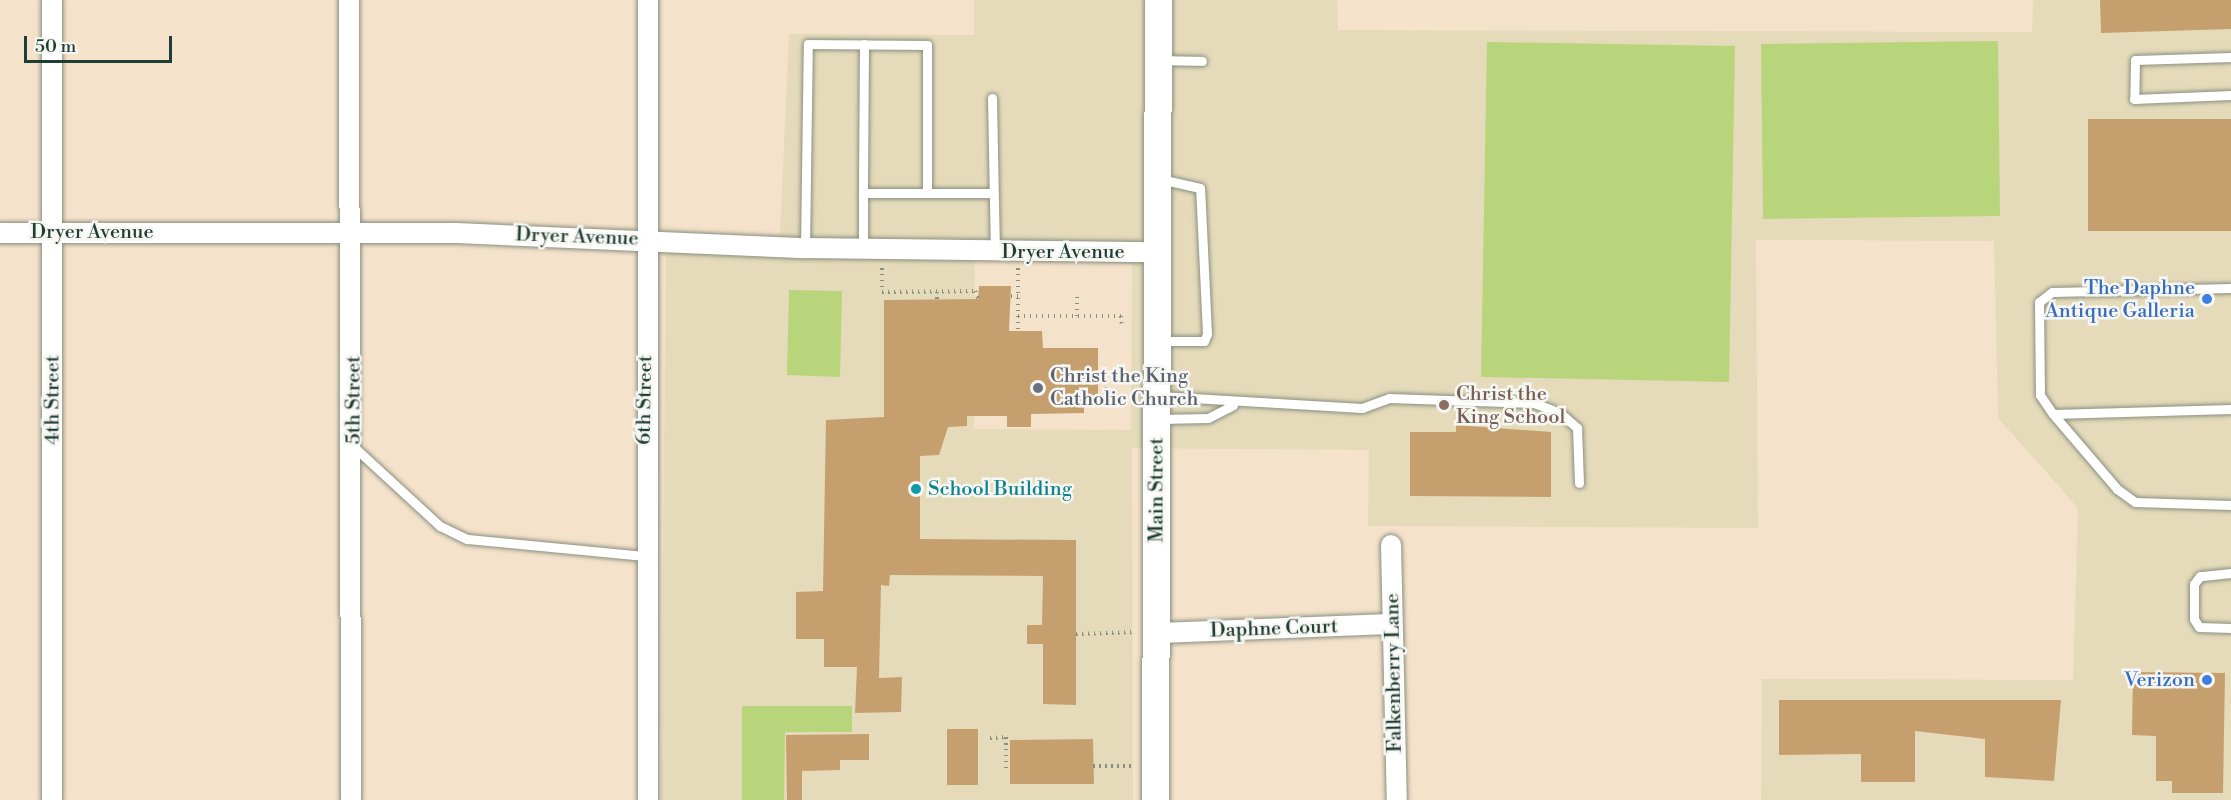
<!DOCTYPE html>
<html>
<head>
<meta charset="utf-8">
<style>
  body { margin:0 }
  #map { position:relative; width:2231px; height:800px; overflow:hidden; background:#f5e2cb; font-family:"Libre Bodoni",serif }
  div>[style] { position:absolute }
  .built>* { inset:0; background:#e5dbba }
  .green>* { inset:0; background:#b9d57b }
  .building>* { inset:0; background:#c69f6f }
  .path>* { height:4px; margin-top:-2px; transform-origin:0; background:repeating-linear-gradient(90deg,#8a9080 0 1.5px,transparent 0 6px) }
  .roads { filter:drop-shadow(0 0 2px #8a9080) drop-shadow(0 0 2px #8a9080) }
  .service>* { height:9px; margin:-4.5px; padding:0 4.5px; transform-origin:4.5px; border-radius:4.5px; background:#fff }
  .minor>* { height:20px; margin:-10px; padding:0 10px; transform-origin:10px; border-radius:10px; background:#fff }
  .secondary>* { height:27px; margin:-13.5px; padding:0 13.5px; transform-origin:13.5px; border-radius:13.5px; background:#fff }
  .dots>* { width:16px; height:16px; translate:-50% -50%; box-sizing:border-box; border:3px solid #f6f6f2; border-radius:50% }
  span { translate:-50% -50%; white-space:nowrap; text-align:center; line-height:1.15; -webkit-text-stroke:5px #f6f6f2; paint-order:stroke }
  .street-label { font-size:20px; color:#1f3d34 }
  .shop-label { font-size:20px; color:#366cbe }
  .right { translate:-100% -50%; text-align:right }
  .worship-label { font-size:20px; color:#5b616d }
  .left { translate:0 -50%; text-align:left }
  .education-label { font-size:20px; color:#785e54 }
  .culture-label { font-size:20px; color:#0d838f }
  .scale { position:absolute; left:24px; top:36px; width:148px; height:27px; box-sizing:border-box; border:3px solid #1f3d34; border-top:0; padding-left:8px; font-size:18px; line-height:21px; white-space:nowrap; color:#1f3d34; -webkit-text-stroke:4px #f6f6f2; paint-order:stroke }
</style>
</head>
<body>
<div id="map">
  <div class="built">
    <div style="clip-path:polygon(evenodd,974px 0,1337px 0,1338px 30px,2032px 32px,2033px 0,2231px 0,2231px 800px,1761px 800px,1762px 679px,2073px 680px,2078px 508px,1998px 418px,1994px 241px,1756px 240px,1758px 528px,1368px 526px,1369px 450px,1132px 448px,1133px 800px,661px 800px,666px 253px,779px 255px,789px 34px,974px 35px,974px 0,975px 261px,1132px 264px,1131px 430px,974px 429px,975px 261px)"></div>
  </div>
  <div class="green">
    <div style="clip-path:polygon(1998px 41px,2000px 216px,1763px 219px,1761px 44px)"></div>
    <div style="clip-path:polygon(1487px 42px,1735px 46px,1729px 382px,1481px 377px)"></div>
    <div style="clip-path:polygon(789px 290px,842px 291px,840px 377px,787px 375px)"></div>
    <div style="clip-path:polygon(742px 706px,852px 706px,852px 732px,785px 732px,784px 800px,742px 800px)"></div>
  </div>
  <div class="building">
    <div style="clip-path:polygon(2100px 0,2231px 0,2231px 29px,2101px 33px)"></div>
    <div style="clip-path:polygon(2088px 119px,2231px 119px,2231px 231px,2088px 231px)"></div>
    <div style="clip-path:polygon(979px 286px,1011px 286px,1009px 331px,1042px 331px,1043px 348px,1098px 348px,1098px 401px,1084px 401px,1084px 413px,1031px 414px,1031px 427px,1007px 427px,1007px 416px,967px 416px,967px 426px,948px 427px,939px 455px,920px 456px,920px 539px,1076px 540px,1076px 705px,1043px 704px,1043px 644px,1027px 644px,1027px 625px,1042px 625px,1043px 576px,890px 575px,889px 586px,881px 585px,879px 678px,902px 677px,901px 712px,855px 713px,857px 667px,824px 667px,824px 639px,796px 639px,796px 592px,823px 591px,826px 420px,884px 417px,884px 300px,978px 299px)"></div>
    <div style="clip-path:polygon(1456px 425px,1551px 432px,1551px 497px,1410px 496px,1410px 432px,1456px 432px)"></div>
    <div style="clip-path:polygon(2133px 672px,2225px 673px,2223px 793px,2172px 793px,2172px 781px,2156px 781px,2156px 736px,2132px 735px)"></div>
    <div style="clip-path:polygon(1779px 700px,2061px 700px,2054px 781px,1985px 777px,1985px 739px,1915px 731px,1915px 782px,1861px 782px,1861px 754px,1779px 755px)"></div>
    <div style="clip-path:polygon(947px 729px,978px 729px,978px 785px,947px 785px)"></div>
    <div style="clip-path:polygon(869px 734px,869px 760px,840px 760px,840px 770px,802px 771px,802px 800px,787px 800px,786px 735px)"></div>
    <div style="clip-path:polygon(1093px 739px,1094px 784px,1010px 784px,1010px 740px)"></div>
  </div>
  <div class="path">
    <div style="left:882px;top:268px;width:24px;rotate:90deg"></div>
    <div style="left:882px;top:292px;width:93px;rotate:-0.6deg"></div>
    <div style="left:975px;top:291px;width:8px;rotate:67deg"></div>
    <div style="left:1018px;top:268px;width:63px;rotate:90deg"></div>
    <div style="left:1011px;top:296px;width:7px"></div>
    <div style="left:937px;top:299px;width:7px;rotate:-90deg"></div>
    <div style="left:1018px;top:316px;width:103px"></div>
    <div style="left:1121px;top:316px;width:9px;rotate:84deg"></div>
    <div style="left:1077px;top:316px;width:19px;rotate:-90deg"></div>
    <div style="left:1098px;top:375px;width:7px"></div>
    <div style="left:1105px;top:375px;width:22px;rotate:87deg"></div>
    <div style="left:1106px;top:397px;width:29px;rotate:-2deg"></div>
    <div style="left:1076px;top:634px;width:58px;rotate:-2deg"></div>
    <div style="left:990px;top:738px;width:16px;rotate:-4deg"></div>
    <div style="left:1006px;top:737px;width:34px;rotate:90deg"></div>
    <div style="left:1093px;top:766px;width:42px"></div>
  </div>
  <div class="roads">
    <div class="service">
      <div style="left:864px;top:44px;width:149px;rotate:90.4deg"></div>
      <div style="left:863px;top:193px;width:128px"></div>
      <div style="left:2231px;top:57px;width:96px;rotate:178.2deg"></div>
      <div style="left:2135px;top:60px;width:39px;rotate:91deg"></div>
      <div style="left:2134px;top:99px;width:97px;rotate:-2.4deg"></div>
      <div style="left:1161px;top:60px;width:41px;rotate:1.4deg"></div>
      <div style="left:992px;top:98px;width:153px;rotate:88.9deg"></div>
      <div style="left:863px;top:193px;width:56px;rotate:90deg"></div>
      <div style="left:805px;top:248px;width:204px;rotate:-89.2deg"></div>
      <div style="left:808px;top:44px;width:119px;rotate:0.5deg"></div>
      <div style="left:927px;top:45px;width:148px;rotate:90deg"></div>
      <div style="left:2231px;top:288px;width:179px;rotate:178.7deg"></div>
      <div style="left:2052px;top:292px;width:16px;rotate:142deg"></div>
      <div style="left:2039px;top:302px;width:93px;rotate:89.4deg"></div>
      <div style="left:2040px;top:395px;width:23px;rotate:56deg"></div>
      <div style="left:2053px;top:414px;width:178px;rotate:-1.6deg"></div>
      <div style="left:1158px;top:341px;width:46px"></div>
      <div style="left:1204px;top:341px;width:8px;rotate:-67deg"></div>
      <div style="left:1207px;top:334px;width:146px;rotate:-92.7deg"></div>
      <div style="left:1200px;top:188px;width:41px;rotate:-167.3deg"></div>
      <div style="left:1159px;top:396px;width:203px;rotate:3.4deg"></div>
      <div style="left:1362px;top:408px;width:29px;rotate:-20deg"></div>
      <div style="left:1389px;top:398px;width:145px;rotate:2deg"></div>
      <div style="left:1534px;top:403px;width:28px;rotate:21deg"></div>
      <div style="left:1560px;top:413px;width:23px;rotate:41deg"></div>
      <div style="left:1577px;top:428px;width:55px;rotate:87.9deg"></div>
      <div style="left:2053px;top:414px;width:99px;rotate:49.5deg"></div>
      <div style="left:2117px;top:489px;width:22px;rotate:36deg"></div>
      <div style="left:2135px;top:502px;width:96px;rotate:1.8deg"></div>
      <div style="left:1159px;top:419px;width:49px;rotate:-1.2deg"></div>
      <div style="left:1208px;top:418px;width:28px;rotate:-27deg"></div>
      <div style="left:354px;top:447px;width:117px;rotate:42.6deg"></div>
      <div style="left:440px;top:526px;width:30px;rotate:26deg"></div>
      <div style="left:467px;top:539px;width:179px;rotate:5.5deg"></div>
      <div style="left:2231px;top:573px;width:31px;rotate:174deg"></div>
      <div style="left:2200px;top:576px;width:10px;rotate:127deg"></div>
      <div style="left:2194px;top:584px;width:35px;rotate:90deg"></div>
      <div style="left:2194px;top:619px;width:9px;rotate:58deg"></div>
      <div style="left:2199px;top:627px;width:32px;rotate:2deg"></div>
    </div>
    <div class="minor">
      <div style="left:52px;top:0;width:800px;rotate:90deg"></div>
      <div style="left:349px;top:0;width:800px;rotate:89.86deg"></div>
      <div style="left:648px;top:0;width:800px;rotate:90deg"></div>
      <div style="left:0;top:233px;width:456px"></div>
      <div style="left:456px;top:233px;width:349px;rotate:2.5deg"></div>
      <div style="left:805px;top:248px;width:350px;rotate:0.7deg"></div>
      <div style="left:1391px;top:545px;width:255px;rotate:88.7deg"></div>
      <div style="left:1157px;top:633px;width:235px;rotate:-2.2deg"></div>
    </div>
    <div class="secondary">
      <div style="left:1155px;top:800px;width:800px;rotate:-89.79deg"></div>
    </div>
  </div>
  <div class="dots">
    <div style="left:2207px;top:299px;background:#3f7fe0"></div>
    <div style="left:1038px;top:388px;background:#6b7280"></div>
    <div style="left:1444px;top:405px;background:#8d6e63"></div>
    <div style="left:916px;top:489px;background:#0f9aa8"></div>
    <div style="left:2207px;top:680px;background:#3f7fe0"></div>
  </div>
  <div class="street-label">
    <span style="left:92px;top:232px">Dryer Avenue</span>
    <span style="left:577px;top:237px;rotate:2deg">Dryer Avenue</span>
    <span style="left:1063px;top:252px">Dryer Avenue</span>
    <span style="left:53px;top:400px;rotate:-90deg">4th Street</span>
    <span style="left:354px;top:400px;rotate:-90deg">5th Street</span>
    <span style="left:645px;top:400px;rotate:-89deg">6th Street</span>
    <span style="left:1157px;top:490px;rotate:-90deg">Main Street</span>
    <span style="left:1274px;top:629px;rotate:-2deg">Daphne Court</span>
    <span style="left:1394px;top:673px;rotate:-91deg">Falkenberry Lane</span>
  </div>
  <div class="shop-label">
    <span class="right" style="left:2195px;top:300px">The Daphne<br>Antique Galleria</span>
    <span class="right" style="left:2195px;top:680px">Verizon</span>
  </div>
  <div class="worship-label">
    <span class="left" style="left:1050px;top:388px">Christ the King<br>Catholic Church</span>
  </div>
  <div class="education-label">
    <span class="left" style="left:1456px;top:406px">Christ the<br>King School</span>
  </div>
  <div class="culture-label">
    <span class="left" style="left:928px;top:489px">School Building</span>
  </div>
  <div class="scale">50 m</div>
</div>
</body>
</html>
